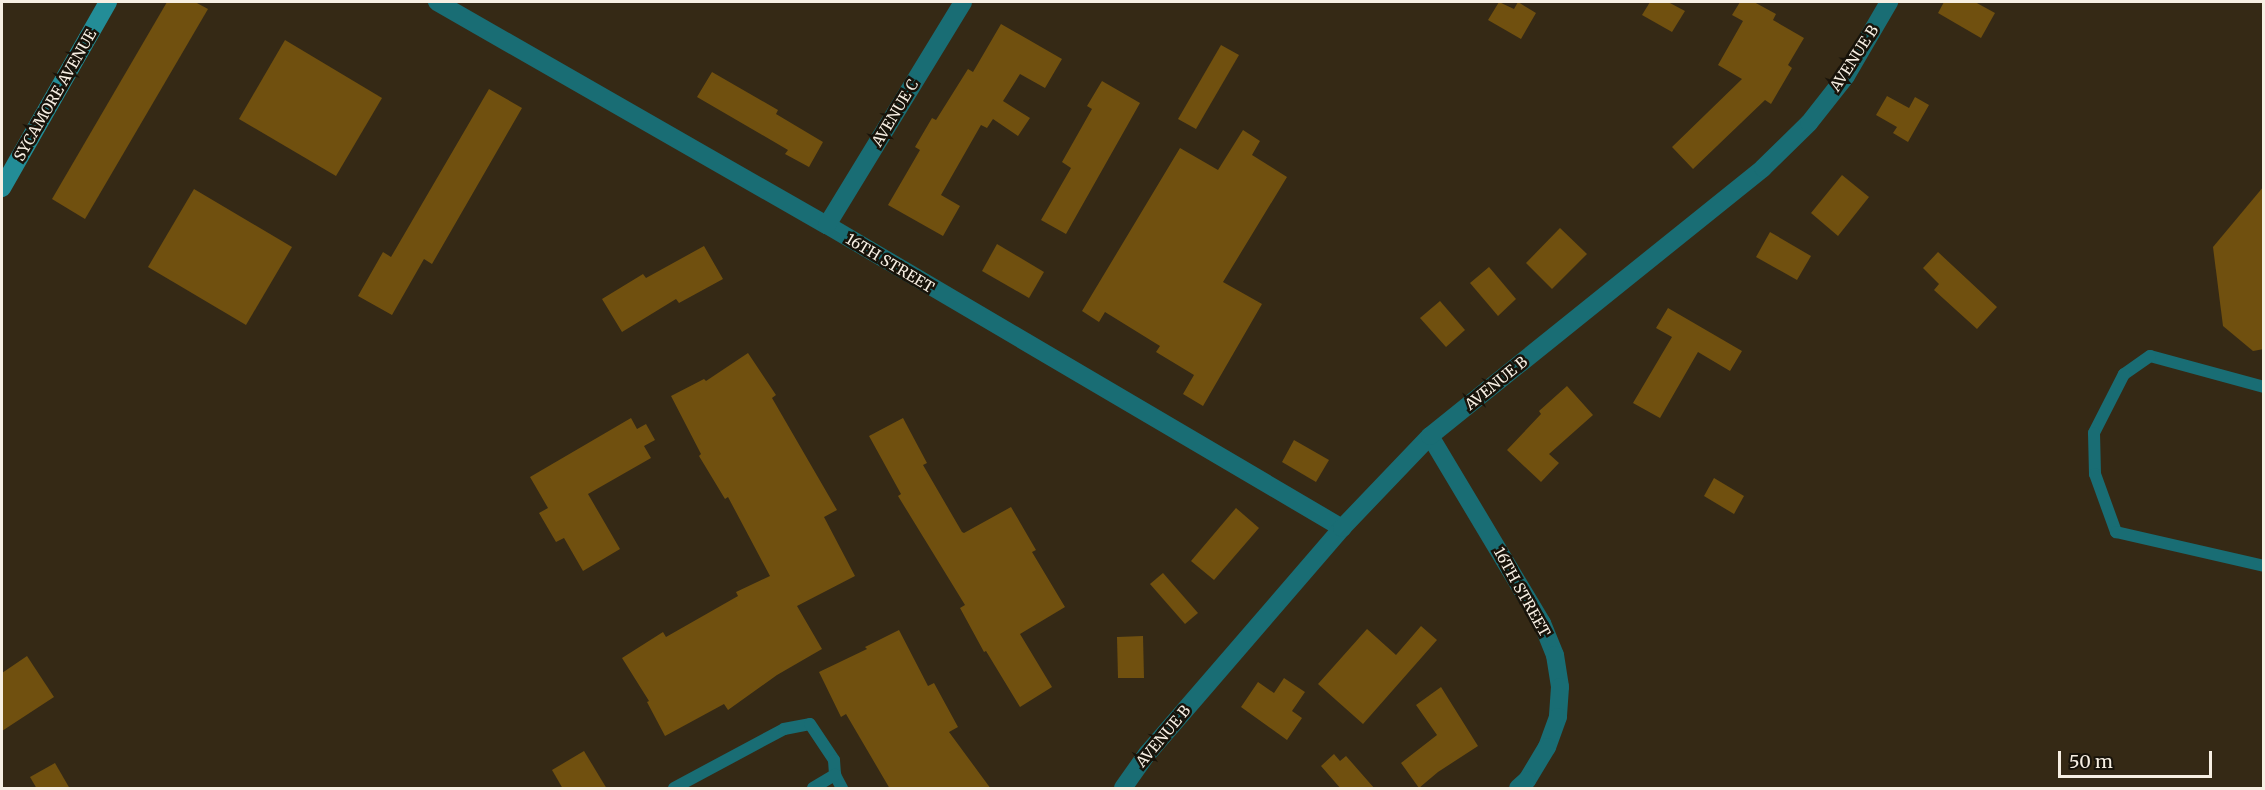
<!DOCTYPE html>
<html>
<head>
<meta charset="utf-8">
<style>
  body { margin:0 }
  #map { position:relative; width:2265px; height:790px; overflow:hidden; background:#352915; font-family:Merriweather,serif }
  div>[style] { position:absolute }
  .building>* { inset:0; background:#70500f }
  .lane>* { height:12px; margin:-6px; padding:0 6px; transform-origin:6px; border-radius:6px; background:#196d74 }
  .street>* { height:18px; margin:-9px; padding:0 9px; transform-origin:9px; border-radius:9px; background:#196d74 }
  .secondary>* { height:18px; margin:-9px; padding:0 9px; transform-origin:9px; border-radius:9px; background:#238d97 }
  span { translate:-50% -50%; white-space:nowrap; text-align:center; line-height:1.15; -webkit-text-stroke:5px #18130a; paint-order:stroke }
  .street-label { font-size:15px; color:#f7efe3 }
  .frame { position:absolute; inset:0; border:3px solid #f7efe3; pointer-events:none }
  .scale { position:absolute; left:2058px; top:751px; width:154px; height:27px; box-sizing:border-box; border:3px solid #f7efe3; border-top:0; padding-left:8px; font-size:18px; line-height:21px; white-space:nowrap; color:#f7efe3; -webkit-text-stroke:4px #18130a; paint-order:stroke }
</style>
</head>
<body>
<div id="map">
  <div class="building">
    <div style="clip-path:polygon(167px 2px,195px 2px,208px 9px,85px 219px,52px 199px)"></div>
    <div style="clip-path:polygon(1499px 2px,1514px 9px,1518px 2px,1536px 13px,1521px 39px,1488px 20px)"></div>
    <div style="clip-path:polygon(1650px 2px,1668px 2px,1685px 11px,1672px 32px,1642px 15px)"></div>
    <div style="clip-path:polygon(1740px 2px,1754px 2px,1776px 14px,1773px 20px,1804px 38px,1788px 65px,1792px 68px,1771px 104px,1765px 100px,1693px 169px,1672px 147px,1742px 79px,1718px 65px,1743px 21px,1732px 15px)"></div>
    <div style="clip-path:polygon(1944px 2px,1975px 2px,1995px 13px,1981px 38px,1938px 13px)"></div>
    <div style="clip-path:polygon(1001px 24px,1062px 59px,1045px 88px,1020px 74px,1003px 101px,1030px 118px,1018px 136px,993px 119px,987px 128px,981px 125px,941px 195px,960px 206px,943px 236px,888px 205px,920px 150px,915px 147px,932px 118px,936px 120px,968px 69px,973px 72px)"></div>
    <div style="clip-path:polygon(285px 40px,382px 98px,336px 176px,239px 119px)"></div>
    <div style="clip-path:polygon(1221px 45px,1239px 55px,1196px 129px,1178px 119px)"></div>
    <div style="clip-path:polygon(712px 72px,778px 110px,776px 114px,823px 142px,809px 167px,785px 154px,788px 150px,697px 97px)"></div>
    <div style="clip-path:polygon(1102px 81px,1140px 103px,1066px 234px,1041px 220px,1071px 168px,1062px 162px,1092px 109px,1087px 106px)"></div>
    <div style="clip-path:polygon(489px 89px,522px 108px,432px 264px,424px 259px,392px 315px,358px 296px,383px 252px,391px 257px)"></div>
    <div style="clip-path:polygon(1887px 96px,1909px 108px,1915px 97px,1929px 105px,1908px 142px,1893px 133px,1897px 127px,1876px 115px)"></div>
    <div style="clip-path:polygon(1243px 130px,1260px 141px,1252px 155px,1287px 177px,1223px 282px,1262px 304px,1203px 406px,1183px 394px,1194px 375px,1156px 352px,1160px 346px,1105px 312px,1099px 322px,1082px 311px,1180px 148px,1218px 170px)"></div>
    <div style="clip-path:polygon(1842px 175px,1869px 197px,1838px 236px,1811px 213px)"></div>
    <div style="clip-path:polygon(2264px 186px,2264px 349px,2253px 351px,2223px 326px,2213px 247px)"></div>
    <div style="clip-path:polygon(194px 189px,292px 247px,246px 325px,148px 267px)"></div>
    <div style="clip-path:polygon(1560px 228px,1587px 254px,1552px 289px,1526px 263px)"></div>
    <div style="clip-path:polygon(1770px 232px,1811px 256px,1797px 280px,1756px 257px)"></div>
    <div style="clip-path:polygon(997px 244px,1044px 272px,1029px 298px,982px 271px)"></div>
    <div style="clip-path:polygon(704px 246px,723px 279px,679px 303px,676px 299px,622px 332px,602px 299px,643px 274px,646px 278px)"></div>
    <div style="clip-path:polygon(1938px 252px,1997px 307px,1977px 329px,1934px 290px,1939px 284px,1923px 268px)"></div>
    <div style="clip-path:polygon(1489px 267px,1516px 299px,1498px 316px,1470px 283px)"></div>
    <div style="clip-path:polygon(1440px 301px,1465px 330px,1446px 347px,1420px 318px)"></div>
    <div style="clip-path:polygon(1668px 308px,1742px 351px,1730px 371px,1698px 352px,1660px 418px,1633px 403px,1672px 337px,1656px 328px)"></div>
    <div style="clip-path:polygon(748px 353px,776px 395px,772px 398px,837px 510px,824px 517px,855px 576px,797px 606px,822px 649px,777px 675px,728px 710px,724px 704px,665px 736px,647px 702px,649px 701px,622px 658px,663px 632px,666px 637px,738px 596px,736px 592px,770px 576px,728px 497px,725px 499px,699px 456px,701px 454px,671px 396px,704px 379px,706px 381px)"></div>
    <div style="clip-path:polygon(1567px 386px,1593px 415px,1549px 454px,1559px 463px,1541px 482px,1507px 450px,1541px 414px,1539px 411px)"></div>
    <div style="clip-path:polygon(631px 418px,637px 429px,646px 424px,655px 440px,644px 446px,651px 458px,588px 494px,620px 549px,583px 571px,564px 538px,556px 542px,539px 513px,548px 508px,530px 477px)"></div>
    <div style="clip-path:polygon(903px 418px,927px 463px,923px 465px,962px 532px,964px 533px,1011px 507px,1036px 550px,1032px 552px,1065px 607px,1020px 634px,1052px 687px,1020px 707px,986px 651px,984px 652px,960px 608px,965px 605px,898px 496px,901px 494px,869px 436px)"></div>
    <div style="clip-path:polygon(1294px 440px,1329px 460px,1316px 482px,1282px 462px)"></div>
    <div style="clip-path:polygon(1714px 478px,1744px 496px,1734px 514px,1704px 496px)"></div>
    <div style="clip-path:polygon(1236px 508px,1259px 528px,1214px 580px,1191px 561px)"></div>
    <div style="clip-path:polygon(1163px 573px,1198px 613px,1185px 624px,1150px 584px)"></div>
    <div style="clip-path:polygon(1421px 626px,1437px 640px,1363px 724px,1318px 684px,1367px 629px,1396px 655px)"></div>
    <div style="clip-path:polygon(899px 630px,928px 686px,934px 683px,958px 727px,949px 732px,991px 789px,890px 789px,846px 714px,841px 717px,819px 672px,867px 649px,865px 647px)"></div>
    <div style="clip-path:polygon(1143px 636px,1144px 678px,1118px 678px,1117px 637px)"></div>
    <div style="clip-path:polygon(27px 656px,54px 697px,2px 731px,2px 673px)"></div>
    <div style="clip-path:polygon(1284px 678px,1305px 692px,1292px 711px,1302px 718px,1287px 740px,1241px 707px,1258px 682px,1274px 693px)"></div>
    <div style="clip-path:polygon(1441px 687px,1478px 746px,1438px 772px,1419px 788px,1401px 763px,1437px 735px,1416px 705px)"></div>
    <div style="clip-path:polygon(584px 751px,607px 789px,563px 789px,552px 770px)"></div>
    <div style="clip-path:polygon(1334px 754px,1340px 761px,1346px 756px,1375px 789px,1341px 789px,1321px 766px)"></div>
    <div style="clip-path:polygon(55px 763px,70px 789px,37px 789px,30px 777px)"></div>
  </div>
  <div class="lane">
    <div style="left:2264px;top:387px;width:118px;rotate:-164.8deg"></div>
    <div style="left:2150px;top:356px;width:32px;rotate:145deg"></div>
    <div style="left:2124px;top:374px;width:66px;rotate:117deg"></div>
    <div style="left:2094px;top:433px;width:41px;rotate:88.6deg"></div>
    <div style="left:2095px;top:474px;width:62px;rotate:70.1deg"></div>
    <div style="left:2116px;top:532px;width:152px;rotate:12.9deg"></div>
    <div style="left:674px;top:788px;width:125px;rotate:-28.2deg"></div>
    <div style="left:784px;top:729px;width:26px;rotate:-11deg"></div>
    <div style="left:810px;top:724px;width:43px;rotate:56.3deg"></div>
    <div style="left:834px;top:760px;width:15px;rotate:86deg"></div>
    <div style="left:835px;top:775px;width:15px;rotate:62deg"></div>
    <div style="left:813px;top:788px;width:26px;rotate:-31deg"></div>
  </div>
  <div class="street">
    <div style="left:437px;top:2px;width:449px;rotate:29.8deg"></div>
    <div style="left:827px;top:225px;width:598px;rotate:30.47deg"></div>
    <div style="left:827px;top:225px;width:261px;rotate:-58.6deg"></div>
    <div style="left:1430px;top:436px;width:218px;rotate:59.1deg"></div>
    <div style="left:1542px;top:623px;width:35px;rotate:68deg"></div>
    <div style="left:1555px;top:655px;width:32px;rotate:81deg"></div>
    <div style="left:1560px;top:687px;width:30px;rotate:94deg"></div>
    <div style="left:1558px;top:717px;width:32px;rotate:110deg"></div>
    <div style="left:1547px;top:747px;width:39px;rotate:121deg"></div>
    <div style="left:1527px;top:780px;width:12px;rotate:138deg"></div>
    <div style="left:1123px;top:788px;width:42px;rotate:-54.8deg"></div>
    <div style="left:1147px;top:754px;width:298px;rotate:-49.2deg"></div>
    <div style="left:1342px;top:528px;width:127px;rotate:-46.3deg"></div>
    <div style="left:1430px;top:436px;width:427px;rotate:-38.8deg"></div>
    <div style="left:1763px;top:168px;width:64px;rotate:-44.4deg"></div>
    <div style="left:1809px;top:123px;width:60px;rotate:-51.8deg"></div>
    <div style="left:1846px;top:76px;width:86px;rotate:-59.8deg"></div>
  </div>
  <div class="secondary">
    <div style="left:2px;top:188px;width:214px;rotate:-60.3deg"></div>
  </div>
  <div class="street-label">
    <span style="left:1854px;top:58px;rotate:-57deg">AVENUE B</span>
    <span style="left:55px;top:95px;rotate:-60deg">SYCAMORE AVENUE</span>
    <span style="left:895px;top:113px;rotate:-59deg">AVENUE C</span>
    <span style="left:890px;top:263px;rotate:31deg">16TH STREET</span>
    <span style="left:1496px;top:383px;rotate:-39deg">AVENUE B</span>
    <span style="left:1522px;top:592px;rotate:61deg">16TH STREET</span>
    <span style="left:1163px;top:736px;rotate:-50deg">AVENUE B</span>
  </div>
  <div class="frame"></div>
  <div class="scale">50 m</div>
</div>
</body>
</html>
